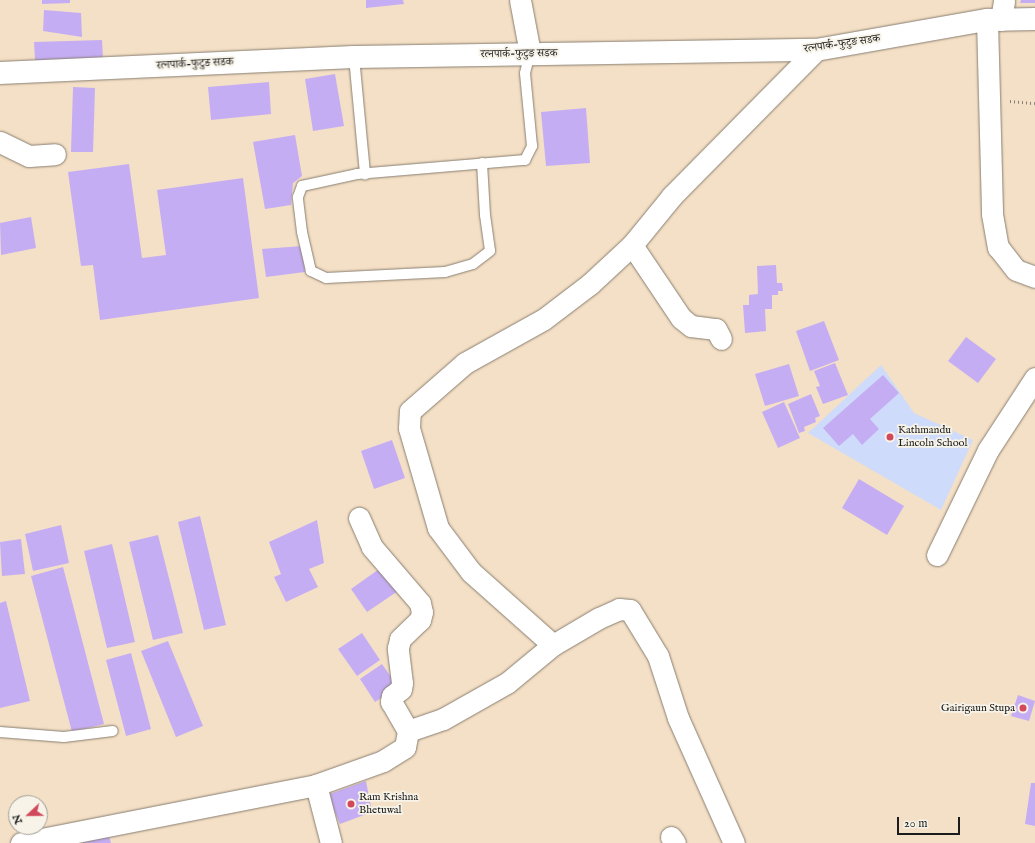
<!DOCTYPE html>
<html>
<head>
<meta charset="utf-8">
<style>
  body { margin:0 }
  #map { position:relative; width:1035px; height:843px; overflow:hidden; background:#f4e0c6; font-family:"IM FELL English","Noto Serif Devanagari",serif }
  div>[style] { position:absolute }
  .built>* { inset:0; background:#cedbfa }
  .building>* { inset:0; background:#c5adf4 }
  .path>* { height:2.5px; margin-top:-1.25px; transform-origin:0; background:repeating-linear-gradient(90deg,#887e71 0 1px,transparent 0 4px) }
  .roads { filter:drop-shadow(0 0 1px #887e71) drop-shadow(0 0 1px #887e71) }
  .service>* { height:10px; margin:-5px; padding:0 5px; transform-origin:5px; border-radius:5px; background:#fff }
  .minor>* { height:21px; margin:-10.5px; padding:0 10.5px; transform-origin:10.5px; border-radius:10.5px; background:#fff }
  .tertiary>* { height:22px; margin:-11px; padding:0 11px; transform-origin:11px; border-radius:11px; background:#fff }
  .dots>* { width:11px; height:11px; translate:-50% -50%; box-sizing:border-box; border:2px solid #f7f3e8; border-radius:50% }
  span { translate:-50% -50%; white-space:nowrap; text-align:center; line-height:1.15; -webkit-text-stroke:3.5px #f7f3e8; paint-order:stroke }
  .street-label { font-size:11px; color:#1c1c1c }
  .poi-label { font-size:11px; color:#1c1c1c }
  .left { translate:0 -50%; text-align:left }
  .right { translate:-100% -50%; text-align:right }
  .north { position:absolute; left:8px; top:795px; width:40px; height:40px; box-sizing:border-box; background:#f7f3e8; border:1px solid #9f9d96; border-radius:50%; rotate:248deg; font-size:11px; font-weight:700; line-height:16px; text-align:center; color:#1c1c1c }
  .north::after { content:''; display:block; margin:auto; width:14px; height:18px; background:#d1495b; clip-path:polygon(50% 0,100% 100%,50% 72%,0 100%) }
  .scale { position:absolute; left:897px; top:817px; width:63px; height:18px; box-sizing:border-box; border:2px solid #1c1c1c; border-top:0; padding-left:5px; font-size:12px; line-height:14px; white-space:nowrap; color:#1c1c1c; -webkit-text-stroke:3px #f7f3e8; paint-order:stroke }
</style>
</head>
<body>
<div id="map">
  <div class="built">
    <div style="clip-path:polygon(881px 365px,914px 413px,973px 440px,941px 510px,808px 433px)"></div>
  </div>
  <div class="building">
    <div style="clip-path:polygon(42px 0,70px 0,70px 3px,42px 4px)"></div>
    <div style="clip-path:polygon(366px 0,403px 0,404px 4px,366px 8px)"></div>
    <div style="clip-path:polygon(1021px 0,1035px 0,1035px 3px,1020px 3px)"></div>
    <div style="clip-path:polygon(44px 10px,81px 13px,82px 37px,43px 31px)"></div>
    <div style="clip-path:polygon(102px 40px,103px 59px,35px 61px,34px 42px)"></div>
    <div style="clip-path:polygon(335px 74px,344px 126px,313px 131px,305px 79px)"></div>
    <div style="clip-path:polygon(269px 82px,271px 114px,211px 120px,208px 87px)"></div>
    <div style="clip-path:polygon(73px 87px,95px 88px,93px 152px,71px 152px)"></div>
    <div style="clip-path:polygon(586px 108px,590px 163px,546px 166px,541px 112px)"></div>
    <div style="clip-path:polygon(295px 135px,302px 176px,293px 183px,291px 205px,265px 209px,253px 142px)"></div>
    <div style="clip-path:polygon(129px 164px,142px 258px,166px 255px,157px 190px,243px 178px,259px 298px,100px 320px,93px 265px,81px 266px,68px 172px)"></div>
    <div style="clip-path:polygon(31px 217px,36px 248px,1px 255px,0 223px)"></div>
    <div style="clip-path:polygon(302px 246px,305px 272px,266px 277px,262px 249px)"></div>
    <div style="clip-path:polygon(776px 265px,777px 283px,782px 283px,783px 291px,778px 291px,778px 295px,772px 295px,772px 309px,765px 309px,766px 331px,745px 333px,743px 305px,749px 305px,749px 295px,758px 294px,757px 266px)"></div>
    <div style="clip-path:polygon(824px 321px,839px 360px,810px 371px,796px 331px)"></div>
    <div style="clip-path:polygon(966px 337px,996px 359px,978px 383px,948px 361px)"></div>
    <div style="clip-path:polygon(835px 363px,848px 395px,823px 404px,816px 387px,820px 386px,814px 371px)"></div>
    <div style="clip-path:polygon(789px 364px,799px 396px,765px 406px,755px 374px)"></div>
    <div style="clip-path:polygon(883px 375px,899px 393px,870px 419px,879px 429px,862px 445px,853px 434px,839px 446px,823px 428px)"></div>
    <div style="clip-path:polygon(811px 394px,820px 416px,815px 418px,816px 422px,804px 427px,805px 431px,799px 433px,788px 404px)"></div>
    <div style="clip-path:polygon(784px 402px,800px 438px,778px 448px,762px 412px)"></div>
    <div style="clip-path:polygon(392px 440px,405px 478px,374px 489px,361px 451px)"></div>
    <div style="clip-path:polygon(859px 479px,904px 506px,887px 535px,842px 508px)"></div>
    <div style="clip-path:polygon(200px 516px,226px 625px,204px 630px,178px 522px)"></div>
    <div style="clip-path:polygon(317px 520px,324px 563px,309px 569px,318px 587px,286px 602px,274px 577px,281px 574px,269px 542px)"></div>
    <div style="clip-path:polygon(61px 525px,69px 563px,33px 571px,25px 534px)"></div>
    <div style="clip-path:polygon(158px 535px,183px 633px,153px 640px,129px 542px)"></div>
    <div style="clip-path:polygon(21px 539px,25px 574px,2px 576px,0 542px)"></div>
    <div style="clip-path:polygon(112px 544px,135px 642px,107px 648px,84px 551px)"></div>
    <div style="clip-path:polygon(63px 567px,104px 724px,72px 732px,31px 576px)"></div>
    <div style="clip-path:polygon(382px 567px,398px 591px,367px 612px,351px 589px)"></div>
    <div style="clip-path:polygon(6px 601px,30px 701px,0 708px,0 603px)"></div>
    <div style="clip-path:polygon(362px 633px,380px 660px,357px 676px,338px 649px)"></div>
    <div style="clip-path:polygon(168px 641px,203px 726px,176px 737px,141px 651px)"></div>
    <div style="clip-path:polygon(131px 653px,151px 729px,126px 736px,106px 660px)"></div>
    <div style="clip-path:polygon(382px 664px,398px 687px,375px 702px,360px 679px)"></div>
    <div style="clip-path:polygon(1018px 695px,1035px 701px,1029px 721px,1011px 716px)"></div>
    <div style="clip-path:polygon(366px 781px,372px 812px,340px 824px,327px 795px)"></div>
    <div style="clip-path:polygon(1031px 783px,1035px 783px,1035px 826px,1025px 824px)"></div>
    <div style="clip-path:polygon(109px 836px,111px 843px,83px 843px,83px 842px)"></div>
  </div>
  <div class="path">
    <div style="left:1010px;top:101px;width:25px;rotate:5deg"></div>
  </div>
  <div class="roads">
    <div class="service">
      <div style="left:354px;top:57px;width:118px;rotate:84.6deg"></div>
      <div style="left:482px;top:163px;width:52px;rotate:86.7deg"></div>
      <div style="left:485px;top:215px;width:36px;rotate:82deg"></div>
      <div style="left:490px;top:251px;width:21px;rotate:143deg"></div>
      <div style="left:473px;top:264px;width:29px;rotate:164deg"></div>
      <div style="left:445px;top:272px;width:119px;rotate:177.1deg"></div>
      <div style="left:326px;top:278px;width:17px;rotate:-155deg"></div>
      <div style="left:311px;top:271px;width:40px;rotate:-103deg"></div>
      <div style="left:302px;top:232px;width:35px;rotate:-97deg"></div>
      <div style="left:298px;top:197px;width:12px;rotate:-70deg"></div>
      <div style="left:302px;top:186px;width:56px;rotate:-12.3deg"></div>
      <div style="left:357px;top:174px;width:169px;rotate:-4.8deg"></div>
      <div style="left:525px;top:160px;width:16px;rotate:-63deg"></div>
      <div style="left:532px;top:146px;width:73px;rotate:-95.5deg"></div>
      <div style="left:525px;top:73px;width:21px;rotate:-76deg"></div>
      <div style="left:0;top:732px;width:64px;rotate:4.5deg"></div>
      <div style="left:64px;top:737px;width:49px;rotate:-7deg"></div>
    </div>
    <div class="minor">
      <div style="left:520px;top:0;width:54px;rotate:79.3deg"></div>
      <div style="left:987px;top:20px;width:194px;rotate:88.5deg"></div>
      <div style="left:992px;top:214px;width:34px;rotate:80deg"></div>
      <div style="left:998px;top:247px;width:29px;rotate:52deg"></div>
      <div style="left:1016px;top:270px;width:20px;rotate:20deg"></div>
      <div style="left:1001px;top:20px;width:20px;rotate:-81deg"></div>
      <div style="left:0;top:142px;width:32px;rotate:26deg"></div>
      <div style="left:29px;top:156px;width:26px;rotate:-4deg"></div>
      <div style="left:632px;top:245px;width:88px;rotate:56.1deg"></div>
      <div style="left:681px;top:318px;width:13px;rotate:39deg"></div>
      <div style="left:691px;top:326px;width:25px;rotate:7deg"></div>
      <div style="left:716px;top:329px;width:11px;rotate:63deg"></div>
      <div style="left:937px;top:555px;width:117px;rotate:-64.1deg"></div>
      <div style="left:988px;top:450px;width:86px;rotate:-56.9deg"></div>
      <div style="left:553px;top:645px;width:110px;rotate:-138.3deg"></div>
      <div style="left:471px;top:572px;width:55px;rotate:-126.9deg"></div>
      <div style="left:438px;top:528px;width:104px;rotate:-106.2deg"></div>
      <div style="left:409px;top:428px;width:17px;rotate:-87deg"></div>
      <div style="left:410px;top:411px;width:73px;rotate:-41.1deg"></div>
      <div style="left:465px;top:363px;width:90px;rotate:-29.1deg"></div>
      <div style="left:544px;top:319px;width:58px;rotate:-37.3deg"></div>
      <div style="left:590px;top:284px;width:57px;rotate:-42.9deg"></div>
      <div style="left:632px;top:245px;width:63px;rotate:-50.8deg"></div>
      <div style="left:672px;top:196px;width:205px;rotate:-45.4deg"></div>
      <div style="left:408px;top:731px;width:37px;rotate:-19deg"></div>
      <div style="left:443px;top:719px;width:73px;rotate:-29.4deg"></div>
      <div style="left:507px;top:683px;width:60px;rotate:-39.6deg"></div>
      <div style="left:553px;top:645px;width:53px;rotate:-30.4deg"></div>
      <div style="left:599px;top:618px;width:22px;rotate:-24deg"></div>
      <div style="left:619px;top:609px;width:11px;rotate:5deg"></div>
      <div style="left:630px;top:610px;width:54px;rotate:58.7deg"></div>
      <div style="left:658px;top:656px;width:65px;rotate:72.1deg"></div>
      <div style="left:678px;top:718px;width:137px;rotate:65.9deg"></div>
      <div style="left:316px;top:785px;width:71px;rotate:-19.7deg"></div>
      <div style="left:383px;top:761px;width:26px;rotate:-32deg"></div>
      <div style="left:405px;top:747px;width:16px;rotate:-79deg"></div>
      <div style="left:408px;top:731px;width:34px;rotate:-120deg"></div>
      <div style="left:391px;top:702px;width:6px;rotate:-81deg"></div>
      <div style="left:392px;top:696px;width:11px;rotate:-38deg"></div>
      <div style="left:401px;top:689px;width:6px;rotate:-81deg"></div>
      <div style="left:402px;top:683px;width:35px;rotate:-97deg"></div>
      <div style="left:398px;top:648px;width:9px;rotate:-77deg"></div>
      <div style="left:400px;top:639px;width:28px;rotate:-44deg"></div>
      <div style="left:420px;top:620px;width:8px;rotate:-76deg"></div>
      <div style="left:422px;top:612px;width:9px;rotate:-103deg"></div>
      <div style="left:420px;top:603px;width:74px;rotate:-130.6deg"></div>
      <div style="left:372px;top:547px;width:32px;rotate:-114deg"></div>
      <div style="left:671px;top:837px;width:7px;rotate:56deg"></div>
      <div style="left:21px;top:843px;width:301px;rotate:-11.1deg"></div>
      <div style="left:316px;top:785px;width:60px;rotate:75.5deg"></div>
    </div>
    <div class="tertiary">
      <div style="left:0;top:73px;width:354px;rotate:-2.6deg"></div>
      <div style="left:354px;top:57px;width:462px;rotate:-0.9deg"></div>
      <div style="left:816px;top:50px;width:174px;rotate:-10deg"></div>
      <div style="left:987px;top:20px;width:48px;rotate:-1.2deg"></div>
    </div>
  </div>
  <div class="dots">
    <div style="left:890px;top:437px;background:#d1495b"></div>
    <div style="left:1023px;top:708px;background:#d1495b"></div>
    <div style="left:351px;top:804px;background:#d1495b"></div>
  </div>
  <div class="street-label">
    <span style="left:842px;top:44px;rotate:-8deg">रत्नपार्क-फुटुङ सडक</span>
    <span style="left:519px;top:54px;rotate:-1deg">रत्नपार्क-फुटुङ सडक</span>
    <span style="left:195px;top:64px;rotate:-3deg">रत्नपार्क-फुटुङ सडक</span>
  </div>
  <div class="poi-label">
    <span class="left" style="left:898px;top:437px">Kathmandu<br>Lincoln School</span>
    <span class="right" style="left:1015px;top:708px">Gairigaun Stupa</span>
    <span class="left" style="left:359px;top:804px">Ram Krishna<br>Bhetuwal</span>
  </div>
  <div class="north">N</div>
  <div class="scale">20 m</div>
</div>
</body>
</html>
